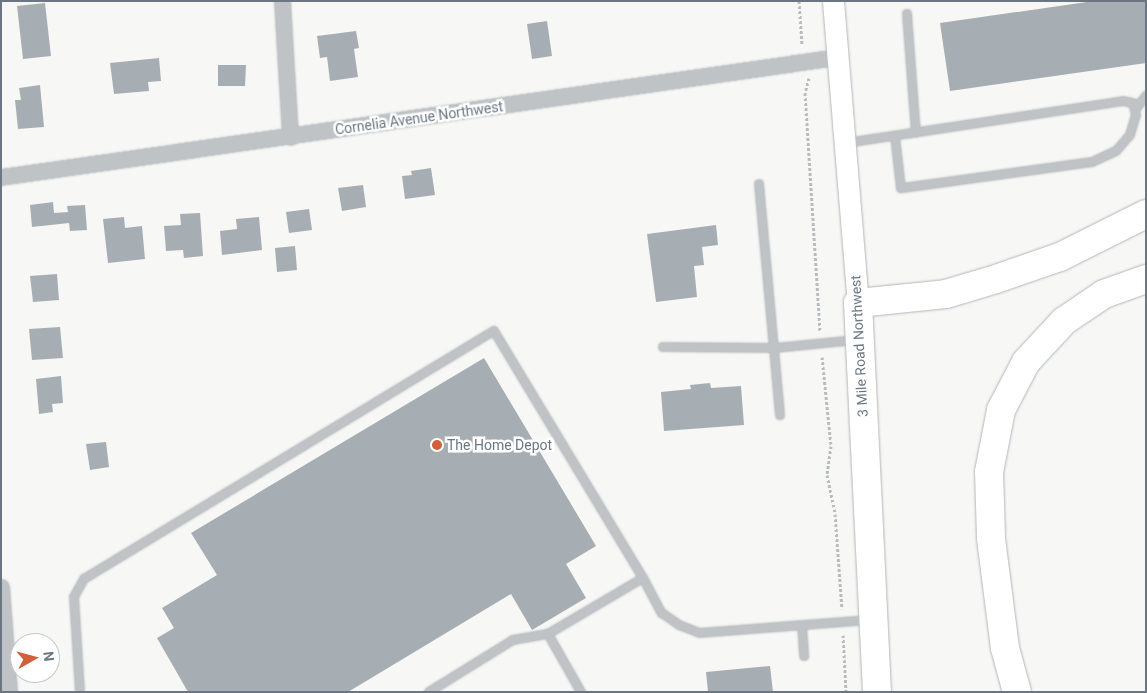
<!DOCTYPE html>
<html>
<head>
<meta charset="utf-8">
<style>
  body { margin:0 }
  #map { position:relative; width:1147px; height:693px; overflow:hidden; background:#f7f7f5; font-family:Roboto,sans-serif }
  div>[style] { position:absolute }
  .building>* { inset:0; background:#a7aeb3 }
  .path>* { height:3px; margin-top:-1.5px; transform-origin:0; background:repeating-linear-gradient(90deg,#b9bcbe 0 2.5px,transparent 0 5px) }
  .roads { filter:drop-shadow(0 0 1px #b2b6bb) drop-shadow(0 0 1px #b2b6bb) }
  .lane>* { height:8px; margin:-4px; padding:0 4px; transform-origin:4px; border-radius:4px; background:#bfc3c6 }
  .street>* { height:15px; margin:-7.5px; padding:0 7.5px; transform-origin:7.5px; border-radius:7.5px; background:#bfc3c6 }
  .secondary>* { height:21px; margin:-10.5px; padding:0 10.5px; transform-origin:10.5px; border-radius:10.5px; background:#fff }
  .highway>* { height:28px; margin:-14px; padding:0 14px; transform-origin:14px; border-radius:14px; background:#fff }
  .dots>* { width:14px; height:14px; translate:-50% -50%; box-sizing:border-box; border:2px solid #fff; border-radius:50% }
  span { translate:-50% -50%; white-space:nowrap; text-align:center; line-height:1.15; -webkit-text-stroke:5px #fff; paint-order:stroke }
  .street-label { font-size:14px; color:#6a7783 }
  .poi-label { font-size:14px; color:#6a7783 }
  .left { translate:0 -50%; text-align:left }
  .frame { position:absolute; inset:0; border:2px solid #6a7783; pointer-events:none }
  .north { position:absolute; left:10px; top:633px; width:50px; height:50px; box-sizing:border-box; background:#fff; border:1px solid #c3c9cd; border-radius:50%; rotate:83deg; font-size:14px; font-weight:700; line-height:20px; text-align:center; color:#6a7783 }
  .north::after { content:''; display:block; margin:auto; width:18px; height:22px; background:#d15f3b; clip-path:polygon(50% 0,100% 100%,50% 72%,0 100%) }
</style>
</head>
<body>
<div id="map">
  <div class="building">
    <div style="clip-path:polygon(1094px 1px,1145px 1px,1146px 63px,950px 91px,940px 23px)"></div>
    <div style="clip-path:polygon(45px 3px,51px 56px,23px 59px,17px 6px)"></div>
    <div style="clip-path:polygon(547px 21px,552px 56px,532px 59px,527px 24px)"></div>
    <div style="clip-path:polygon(356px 31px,359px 48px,354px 49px,358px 77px,330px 81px,327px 57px,320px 58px,317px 36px)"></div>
    <div style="clip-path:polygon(159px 58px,161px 81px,148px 82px,149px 91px,114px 94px,110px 63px)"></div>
    <div style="clip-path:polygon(218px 65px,246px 65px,245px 86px,218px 86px)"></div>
    <div style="clip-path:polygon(40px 85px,44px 127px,18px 129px,15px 100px,21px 100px,19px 88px)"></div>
    <div style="clip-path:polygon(431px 168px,435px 195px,405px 199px,402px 176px,412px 175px,411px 171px)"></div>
    <div style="clip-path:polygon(363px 185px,366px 207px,342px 211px,338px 188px)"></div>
    <div style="clip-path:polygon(53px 202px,54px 213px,68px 212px,67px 206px,85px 205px,87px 230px,70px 231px,69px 223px,32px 227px,30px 205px)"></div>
    <div style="clip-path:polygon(309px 209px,312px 230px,289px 233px,286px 212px)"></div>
    <div style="clip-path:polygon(200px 213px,203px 256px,184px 258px,183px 250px,166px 251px,164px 226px,181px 225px,180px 214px)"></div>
    <div style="clip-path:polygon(124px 217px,125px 228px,142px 226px,145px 259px,108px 263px,103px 219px)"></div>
    <div style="clip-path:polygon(259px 217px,262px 250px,222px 255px,220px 231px,237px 229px,236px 219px)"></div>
    <div style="clip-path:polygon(716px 225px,718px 245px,702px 247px,704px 265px,694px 266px,697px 297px,656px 302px,647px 234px)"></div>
    <div style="clip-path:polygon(295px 246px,297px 270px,277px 272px,275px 248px)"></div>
    <div style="clip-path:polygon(57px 274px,59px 300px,33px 302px,30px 276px)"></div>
    <div style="clip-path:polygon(60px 327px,63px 358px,32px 360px,29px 329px)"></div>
    <div style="clip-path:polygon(484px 358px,596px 546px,566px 564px,586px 598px,532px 630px,511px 594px,348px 692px,188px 692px,157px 638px,174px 628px,162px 608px,217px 575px,191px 533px)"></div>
    <div style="clip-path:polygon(61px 376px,63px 403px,52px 404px,53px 412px,39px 414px,36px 379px)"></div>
    <div style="clip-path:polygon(710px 383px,711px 388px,741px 386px,744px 425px,664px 431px,661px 392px,691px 389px,690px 385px)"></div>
    <div style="clip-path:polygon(106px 442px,109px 467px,90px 470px,86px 444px)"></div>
    <div style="clip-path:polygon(770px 666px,773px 692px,708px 692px,706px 672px)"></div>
  </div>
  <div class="path">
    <div style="left:799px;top:1px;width:44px;rotate:86.1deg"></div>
    <div style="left:809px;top:78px;width:16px;rotate:105deg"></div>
    <div style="left:805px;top:93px;width:238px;rotate:86.4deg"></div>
    <div style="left:822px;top:357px;width:89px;rotate:84.2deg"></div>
    <div style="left:831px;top:446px;width:29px;rotate:98deg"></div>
    <div style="left:827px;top:475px;width:40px;rotate:78deg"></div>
    <div style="left:835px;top:514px;width:95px;rotate:85.8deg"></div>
    <div style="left:843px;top:635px;width:57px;rotate:87deg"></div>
  </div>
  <div class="roads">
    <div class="lane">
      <div style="left:907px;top:14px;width:119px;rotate:85.7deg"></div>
      <div style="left:1135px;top:110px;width:18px;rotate:-52deg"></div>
      <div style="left:846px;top:143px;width:280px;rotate:-8.6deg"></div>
      <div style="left:1123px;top:101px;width:10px;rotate:11deg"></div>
      <div style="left:1133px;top:103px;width:12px;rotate:76deg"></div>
      <div style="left:1136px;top:115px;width:21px;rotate:107deg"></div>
      <div style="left:1130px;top:135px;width:21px;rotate:131deg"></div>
      <div style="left:1116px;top:151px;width:26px;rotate:155deg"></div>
      <div style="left:1092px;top:162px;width:193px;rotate:172.2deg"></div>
      <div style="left:901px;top:188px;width:52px;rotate:-96.6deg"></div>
      <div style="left:759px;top:184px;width:232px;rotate:84.8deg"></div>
      <div style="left:663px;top:347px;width:112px;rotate:0.5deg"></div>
      <div style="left:775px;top:348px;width:81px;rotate:-5.6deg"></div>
      <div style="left:802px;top:625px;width:31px;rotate:86deg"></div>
      <div style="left:80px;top:692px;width:95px;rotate:-93.6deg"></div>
      <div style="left:74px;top:597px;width:21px;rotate:-61deg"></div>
      <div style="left:84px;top:579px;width:479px;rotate:-31.2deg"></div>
      <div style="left:494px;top:331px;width:288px;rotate:58.9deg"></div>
      <div style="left:429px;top:692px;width:99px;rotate:-31.8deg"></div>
      <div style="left:513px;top:640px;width:36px;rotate:-10deg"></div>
      <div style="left:581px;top:692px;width:67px;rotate:-119.6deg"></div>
      <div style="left:548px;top:634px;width:110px;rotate:-30.5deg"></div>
      <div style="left:643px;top:578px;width:40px;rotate:62deg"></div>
      <div style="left:662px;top:613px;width:21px;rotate:35deg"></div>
      <div style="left:679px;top:625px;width:22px;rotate:21deg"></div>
      <div style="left:700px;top:633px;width:169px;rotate:-4.4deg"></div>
    </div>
    <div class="street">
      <div style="left:282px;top:1px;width:136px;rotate:86.6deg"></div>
      <div style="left:1px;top:177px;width:845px;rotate:-8.17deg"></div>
      <div style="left:1px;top:587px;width:105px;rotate:85.6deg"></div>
    </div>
    <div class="secondary">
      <div style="left:833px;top:1px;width:303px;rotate:85.3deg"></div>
    </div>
    <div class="highway">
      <div style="left:877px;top:692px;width:389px;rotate:-92.8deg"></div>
      <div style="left:858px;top:303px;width:88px;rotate:-5.8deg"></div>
      <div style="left:946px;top:294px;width:52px;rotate:-16.7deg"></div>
      <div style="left:996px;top:279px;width:68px;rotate:-19deg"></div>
      <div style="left:1060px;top:257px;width:96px;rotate:-26.6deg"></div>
      <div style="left:1017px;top:692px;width:46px;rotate:-105.3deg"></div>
      <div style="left:1005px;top:648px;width:111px;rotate:-97.3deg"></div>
      <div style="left:991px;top:538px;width:66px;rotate:-91.7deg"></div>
      <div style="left:989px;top:472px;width:63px;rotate:-79deg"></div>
      <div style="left:1001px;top:410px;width:54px;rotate:-62.5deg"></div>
      <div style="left:1026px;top:362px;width:56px;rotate:-47.2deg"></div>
      <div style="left:1064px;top:321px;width:48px;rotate:-34deg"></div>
      <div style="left:1104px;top:294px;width:45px;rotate:-19.7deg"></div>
    </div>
  </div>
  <div class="dots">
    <div style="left:437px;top:445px;background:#d15f3b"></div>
  </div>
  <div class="street-label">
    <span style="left:419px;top:118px;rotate:-8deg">Cornelia Avenue Northwest</span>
    <span style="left:859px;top:346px;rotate:-93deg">3 Mile Road Northwest</span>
  </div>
  <div class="poi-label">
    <span class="left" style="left:447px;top:445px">The Home Depot</span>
  </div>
  <div class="frame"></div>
  <div class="north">N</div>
</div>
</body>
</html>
